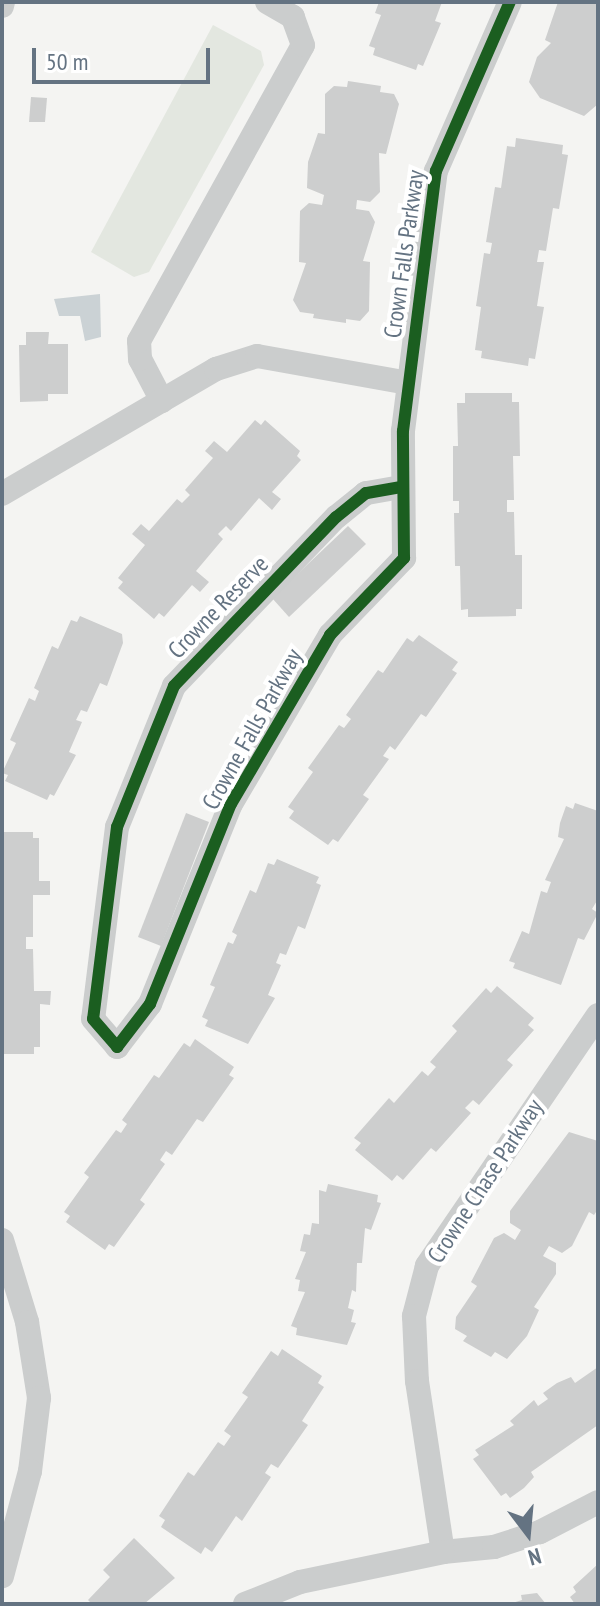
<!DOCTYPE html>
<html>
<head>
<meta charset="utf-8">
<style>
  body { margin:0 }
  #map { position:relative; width:600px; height:1606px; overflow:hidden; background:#f4f4f2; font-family:"PT Sans Narrow",sans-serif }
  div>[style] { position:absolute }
  .green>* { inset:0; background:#e3e7e0 }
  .water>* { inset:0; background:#cbd2d5 }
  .building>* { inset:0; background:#cdcece }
  .minor>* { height:24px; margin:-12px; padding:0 12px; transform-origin:12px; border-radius:12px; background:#cbcdcd }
  .cycleway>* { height:12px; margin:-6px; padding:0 6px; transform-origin:6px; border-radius:6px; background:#1b5e20 }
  span { translate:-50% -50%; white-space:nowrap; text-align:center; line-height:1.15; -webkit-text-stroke:8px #fff; paint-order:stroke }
  .street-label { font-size:24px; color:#647382 }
  .frame { position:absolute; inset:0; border:4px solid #647382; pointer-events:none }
  .north { position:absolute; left:488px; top:1494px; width:80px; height:80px; -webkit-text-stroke:6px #fff; paint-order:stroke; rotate:164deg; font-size:22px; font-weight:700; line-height:32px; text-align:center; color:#647382 }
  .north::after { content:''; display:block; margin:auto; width:28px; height:36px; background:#647382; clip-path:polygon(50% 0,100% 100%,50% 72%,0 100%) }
  .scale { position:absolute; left:32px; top:48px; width:178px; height:36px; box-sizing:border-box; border:4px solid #647382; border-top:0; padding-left:10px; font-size:24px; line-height:28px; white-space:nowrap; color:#647382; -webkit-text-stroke:6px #fff; paint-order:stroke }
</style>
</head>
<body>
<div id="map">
  <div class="green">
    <div style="clip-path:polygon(213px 25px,261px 51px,264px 65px,149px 272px,134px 277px,91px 252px)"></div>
  </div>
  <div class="water">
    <div style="clip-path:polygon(100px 294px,101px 337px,85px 341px,80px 316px,59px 316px,54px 299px)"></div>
  </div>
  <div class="building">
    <div style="clip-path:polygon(379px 2px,442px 2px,435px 21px,441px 23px,423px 66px,418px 64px,416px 70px,373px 55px,375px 48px,369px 46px,381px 15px,375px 13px)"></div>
    <div style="clip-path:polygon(558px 2px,598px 2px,598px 104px,584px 116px,540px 98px,529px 82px,537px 57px,551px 43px,545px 40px)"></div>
    <div style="clip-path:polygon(348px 81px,381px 86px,380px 92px,394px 94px,399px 104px,386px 154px,379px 153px,380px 192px,370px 202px,357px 200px,356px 209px,369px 211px,375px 222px,363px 261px,370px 262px,369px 311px,360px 321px,346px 319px,346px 323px,313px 318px,314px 314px,300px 312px,293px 300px,306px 263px,299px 262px,300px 211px,309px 203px,322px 205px,324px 195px,307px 188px,308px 162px,318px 133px,325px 134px,325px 94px,334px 86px,347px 87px)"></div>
    <div style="clip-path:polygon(31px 97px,47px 98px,45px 122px,29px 122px)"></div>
    <div style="clip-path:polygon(516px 138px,563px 145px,562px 154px,568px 155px,559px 209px,553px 208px,546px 251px,539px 250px,537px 262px,544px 262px,537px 306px,544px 307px,535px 359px,529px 358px,528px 366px,481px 358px,482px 351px,475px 350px,481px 307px,476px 306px,484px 253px,490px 254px,492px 243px,486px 242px,495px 187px,501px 188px,507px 146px,515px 147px)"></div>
    <div style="clip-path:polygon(26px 332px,49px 332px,48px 344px,68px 344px,68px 394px,48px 394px,48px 401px,20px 402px,19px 345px,26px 345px)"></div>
    <div style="clip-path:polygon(465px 393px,512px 393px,512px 402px,519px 402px,520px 456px,513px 456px,514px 500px,507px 500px,507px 512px,514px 512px,515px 555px,522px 555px,522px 609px,516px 609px,516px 616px,468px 617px,468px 609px,461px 610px,460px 566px,455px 566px,454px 513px,459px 513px,459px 501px,453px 501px,453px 446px,458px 446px,457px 403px,465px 403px)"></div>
    <div style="clip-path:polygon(255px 420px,261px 425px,265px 420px,300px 451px,297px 456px,301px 460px,272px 492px,281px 499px,272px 510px,259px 498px,231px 531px,226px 526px,218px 534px,223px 539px,196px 571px,209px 582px,200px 592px,192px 585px,164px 617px,159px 613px,154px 619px,118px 588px,123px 582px,118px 578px,145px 545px,132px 534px,141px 524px,149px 531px,177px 499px,182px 503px,190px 495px,185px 490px,213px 458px,205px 451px,214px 441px,227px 452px)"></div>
    <div style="clip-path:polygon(348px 526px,366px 544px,289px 617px,272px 598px)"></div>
    <div style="clip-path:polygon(80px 616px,122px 634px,123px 643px,107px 686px,100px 683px,87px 712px,81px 710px,76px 720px,82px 722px,69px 752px,76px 755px,54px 796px,50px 794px,47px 800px,5px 781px,8px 775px,2px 773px,16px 743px,10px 740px,29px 698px,35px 701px,39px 691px,34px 688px,52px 646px,58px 649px,71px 620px,77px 622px)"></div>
    <div style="clip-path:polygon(419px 635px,458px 662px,452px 670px,457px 673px,426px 717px,421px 714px,395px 750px,390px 746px,383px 756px,389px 759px,363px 795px,369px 799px,338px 842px,333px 839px,328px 845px,289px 818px,294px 811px,288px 807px,313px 772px,308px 768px,339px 725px,344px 728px,351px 719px,346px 715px,378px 670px,383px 673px,407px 638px,413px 642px)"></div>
    <div style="clip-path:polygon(575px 803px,598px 811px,598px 899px,592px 909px,598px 913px,584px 940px,578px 938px,561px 985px,513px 968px,515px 963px,509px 961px,522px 931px,529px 934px,541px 891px,547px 893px,551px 882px,545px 880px,564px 839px,558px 837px,560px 823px,566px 806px,573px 809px)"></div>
    <div style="clip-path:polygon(186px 813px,209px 822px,161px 946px,138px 937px)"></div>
    <div style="clip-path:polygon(2px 832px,33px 832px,33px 838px,39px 838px,39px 881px,50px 881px,50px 895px,33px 895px,33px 937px,26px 937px,26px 949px,33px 949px,34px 991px,51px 991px,50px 1005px,40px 1004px,40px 1047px,34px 1047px,34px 1054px,2px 1054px)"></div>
    <div style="clip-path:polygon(277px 859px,319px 877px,316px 883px,321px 885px,305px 929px,298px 926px,286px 955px,280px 953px,276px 963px,281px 965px,268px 995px,275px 998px,248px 1044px,205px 1026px,208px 1020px,202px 1017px,215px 987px,210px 985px,228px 942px,233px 944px,237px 935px,232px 932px,250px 890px,256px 893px,268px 863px,274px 865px)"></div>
    <div style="clip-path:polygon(497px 986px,534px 1018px,528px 1025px,534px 1030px,507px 1060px,513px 1065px,479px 1105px,473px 1100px,465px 1108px,471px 1113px,436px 1152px,431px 1148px,403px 1180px,397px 1175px,392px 1181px,355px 1150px,361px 1143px,354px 1138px,389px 1098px,394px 1103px,422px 1071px,428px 1076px,436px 1067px,430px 1062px,457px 1031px,452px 1026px,486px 988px,491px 993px)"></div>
    <div style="clip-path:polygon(195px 1039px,234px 1067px,229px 1075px,234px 1078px,203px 1122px,197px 1119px,172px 1155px,166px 1151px,160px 1160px,165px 1164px,140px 1200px,145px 1204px,114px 1247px,109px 1244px,105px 1250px,66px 1222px,70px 1216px,64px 1212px,89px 1177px,84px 1173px,116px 1130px,121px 1133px,127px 1124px,122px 1120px,154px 1075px,159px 1078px,184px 1043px,190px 1047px)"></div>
    <div style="clip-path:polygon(569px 1132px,598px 1141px,598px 1209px,594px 1215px,589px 1212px,572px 1246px,562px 1253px,549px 1246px,543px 1256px,556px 1263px,556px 1274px,534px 1307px,539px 1310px,527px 1336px,507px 1359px,495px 1352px,491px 1357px,463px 1341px,467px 1336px,455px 1329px,456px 1317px,477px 1286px,471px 1282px,494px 1238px,504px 1233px,515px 1240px,521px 1230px,510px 1223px,510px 1211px)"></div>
    <div style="clip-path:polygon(328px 1184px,378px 1195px,377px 1202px,381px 1203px,371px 1230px,365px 1228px,362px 1263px,357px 1263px,356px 1292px,352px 1290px,348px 1308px,354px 1310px,351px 1322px,356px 1323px,347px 1345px,296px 1335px,297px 1328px,291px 1326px,305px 1292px,298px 1291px,300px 1280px,295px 1279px,306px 1252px,300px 1251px,304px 1234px,310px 1235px,312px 1223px,319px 1224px,319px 1190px,326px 1192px)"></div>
    <div style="clip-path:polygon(282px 1349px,322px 1376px,318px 1383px,324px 1387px,302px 1421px,308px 1425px,278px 1468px,271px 1464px,265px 1473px,271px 1477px,242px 1521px,236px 1516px,212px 1552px,205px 1547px,201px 1554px,161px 1527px,165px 1520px,159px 1516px,188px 1472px,194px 1476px,218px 1442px,224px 1446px,231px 1436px,224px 1431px,248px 1397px,242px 1393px,271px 1351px,278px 1356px)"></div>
    <div style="clip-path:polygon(598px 1367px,598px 1425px,531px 1472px,534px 1477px,524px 1488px,510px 1498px,506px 1493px,501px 1496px,473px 1459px,479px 1455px,475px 1450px,514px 1425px,510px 1421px,534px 1400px,538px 1406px,548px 1399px,543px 1393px,557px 1383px,571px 1377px,575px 1383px)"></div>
    <div style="clip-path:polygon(134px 1538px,175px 1578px,144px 1604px,92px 1604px,88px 1600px,110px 1577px,103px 1570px)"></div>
    <div style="clip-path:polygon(598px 1564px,598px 1604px,575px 1604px,570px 1597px,576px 1592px,573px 1587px)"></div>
    <div style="clip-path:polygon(537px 1593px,546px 1604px,509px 1604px,522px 1600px,521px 1595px)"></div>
  </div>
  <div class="minor">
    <div style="left:2px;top:6px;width:4px;rotate:-76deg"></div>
    <div style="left:162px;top:401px;width:47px;rotate:-117.6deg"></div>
    <div style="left:140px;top:359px;width:18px;rotate:-93deg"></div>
    <div style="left:139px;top:341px;width:338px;rotate:-61deg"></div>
    <div style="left:303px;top:45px;width:30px;rotate:-110deg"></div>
    <div style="left:293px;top:17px;width:30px;rotate:-150deg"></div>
    <div style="left:401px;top:487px;width:36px;rotate:170deg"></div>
    <div style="left:366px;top:493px;width:38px;rotate:141deg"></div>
    <div style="left:336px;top:517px;width:234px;rotate:133.8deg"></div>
    <div style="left:174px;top:686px;width:152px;rotate:112deg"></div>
    <div style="left:117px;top:827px;width:193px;rotate:97.1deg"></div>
    <div style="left:93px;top:1019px;width:37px;rotate:49deg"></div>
    <div style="left:117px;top:1047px;width:54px;rotate:-52.5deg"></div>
    <div style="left:150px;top:1004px;width:216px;rotate:-68deg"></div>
    <div style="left:231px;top:804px;width:196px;rotate:-59.6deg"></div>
    <div style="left:330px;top:635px;width:107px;rotate:-46.1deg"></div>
    <div style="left:404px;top:558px;width:127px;rotate:-90.5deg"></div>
    <div style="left:403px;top:431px;width:262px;rotate:-82.8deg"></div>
    <div style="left:436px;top:171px;width:184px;rotate:-66.4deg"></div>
    <div style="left:2px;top:494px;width:248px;rotate:-30.3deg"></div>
    <div style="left:216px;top:369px;width:43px;rotate:-17.6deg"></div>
    <div style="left:257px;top:356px;width:153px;rotate:10.1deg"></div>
    <div style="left:598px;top:1015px;width:304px;rotate:124.3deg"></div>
    <div style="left:427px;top:1266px;width:52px;rotate:104.6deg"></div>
    <div style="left:414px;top:1316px;width:65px;rotate:87.4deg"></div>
    <div style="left:417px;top:1381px;width:173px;rotate:81.4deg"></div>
    <div style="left:443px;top:1552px;width:51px;rotate:-5.6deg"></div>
    <div style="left:494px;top:1547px;width:48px;rotate:-18.1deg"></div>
    <div style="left:540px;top:1532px;width:65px;rotate:-27.3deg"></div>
    <div style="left:2px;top:1240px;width:86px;rotate:73deg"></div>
    <div style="left:27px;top:1322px;width:77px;rotate:81deg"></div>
    <div style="left:39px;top:1398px;width:74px;rotate:97deg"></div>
    <div style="left:30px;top:1471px;width:109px;rotate:104.9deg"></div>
    <div style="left:245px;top:1604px;width:59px;rotate:-21.8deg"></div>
    <div style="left:300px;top:1582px;width:146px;rotate:-11.8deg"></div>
  </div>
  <div class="cycleway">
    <div style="left:401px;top:487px;width:36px;rotate:170deg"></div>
    <div style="left:366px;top:493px;width:38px;rotate:141deg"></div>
    <div style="left:336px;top:517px;width:234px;rotate:133.8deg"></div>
    <div style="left:174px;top:686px;width:152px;rotate:112deg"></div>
    <div style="left:117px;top:827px;width:193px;rotate:97.1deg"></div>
    <div style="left:93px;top:1019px;width:37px;rotate:49deg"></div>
    <div style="left:117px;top:1047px;width:54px;rotate:-52.5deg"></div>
    <div style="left:150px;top:1004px;width:216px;rotate:-68deg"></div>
    <div style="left:231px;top:804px;width:196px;rotate:-59.6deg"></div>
    <div style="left:330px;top:635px;width:107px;rotate:-46.1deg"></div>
    <div style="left:404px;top:558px;width:127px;rotate:-90.5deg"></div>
    <div style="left:403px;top:431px;width:262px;rotate:-82.8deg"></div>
    <div style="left:436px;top:171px;width:184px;rotate:-66.4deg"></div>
  </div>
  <div class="street-label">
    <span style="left:404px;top:254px;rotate:-82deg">Crown Falls Parkway</span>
    <span style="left:218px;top:607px;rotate:-46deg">Crowne Reserve</span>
    <span style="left:252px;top:729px;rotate:-61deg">Crowne Falls Parkway</span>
    <span style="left:485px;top:1181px;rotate:-57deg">Crowne Chase Parkway</span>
  </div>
  <div class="frame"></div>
  <div class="north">N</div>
  <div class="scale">50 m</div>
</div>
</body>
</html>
